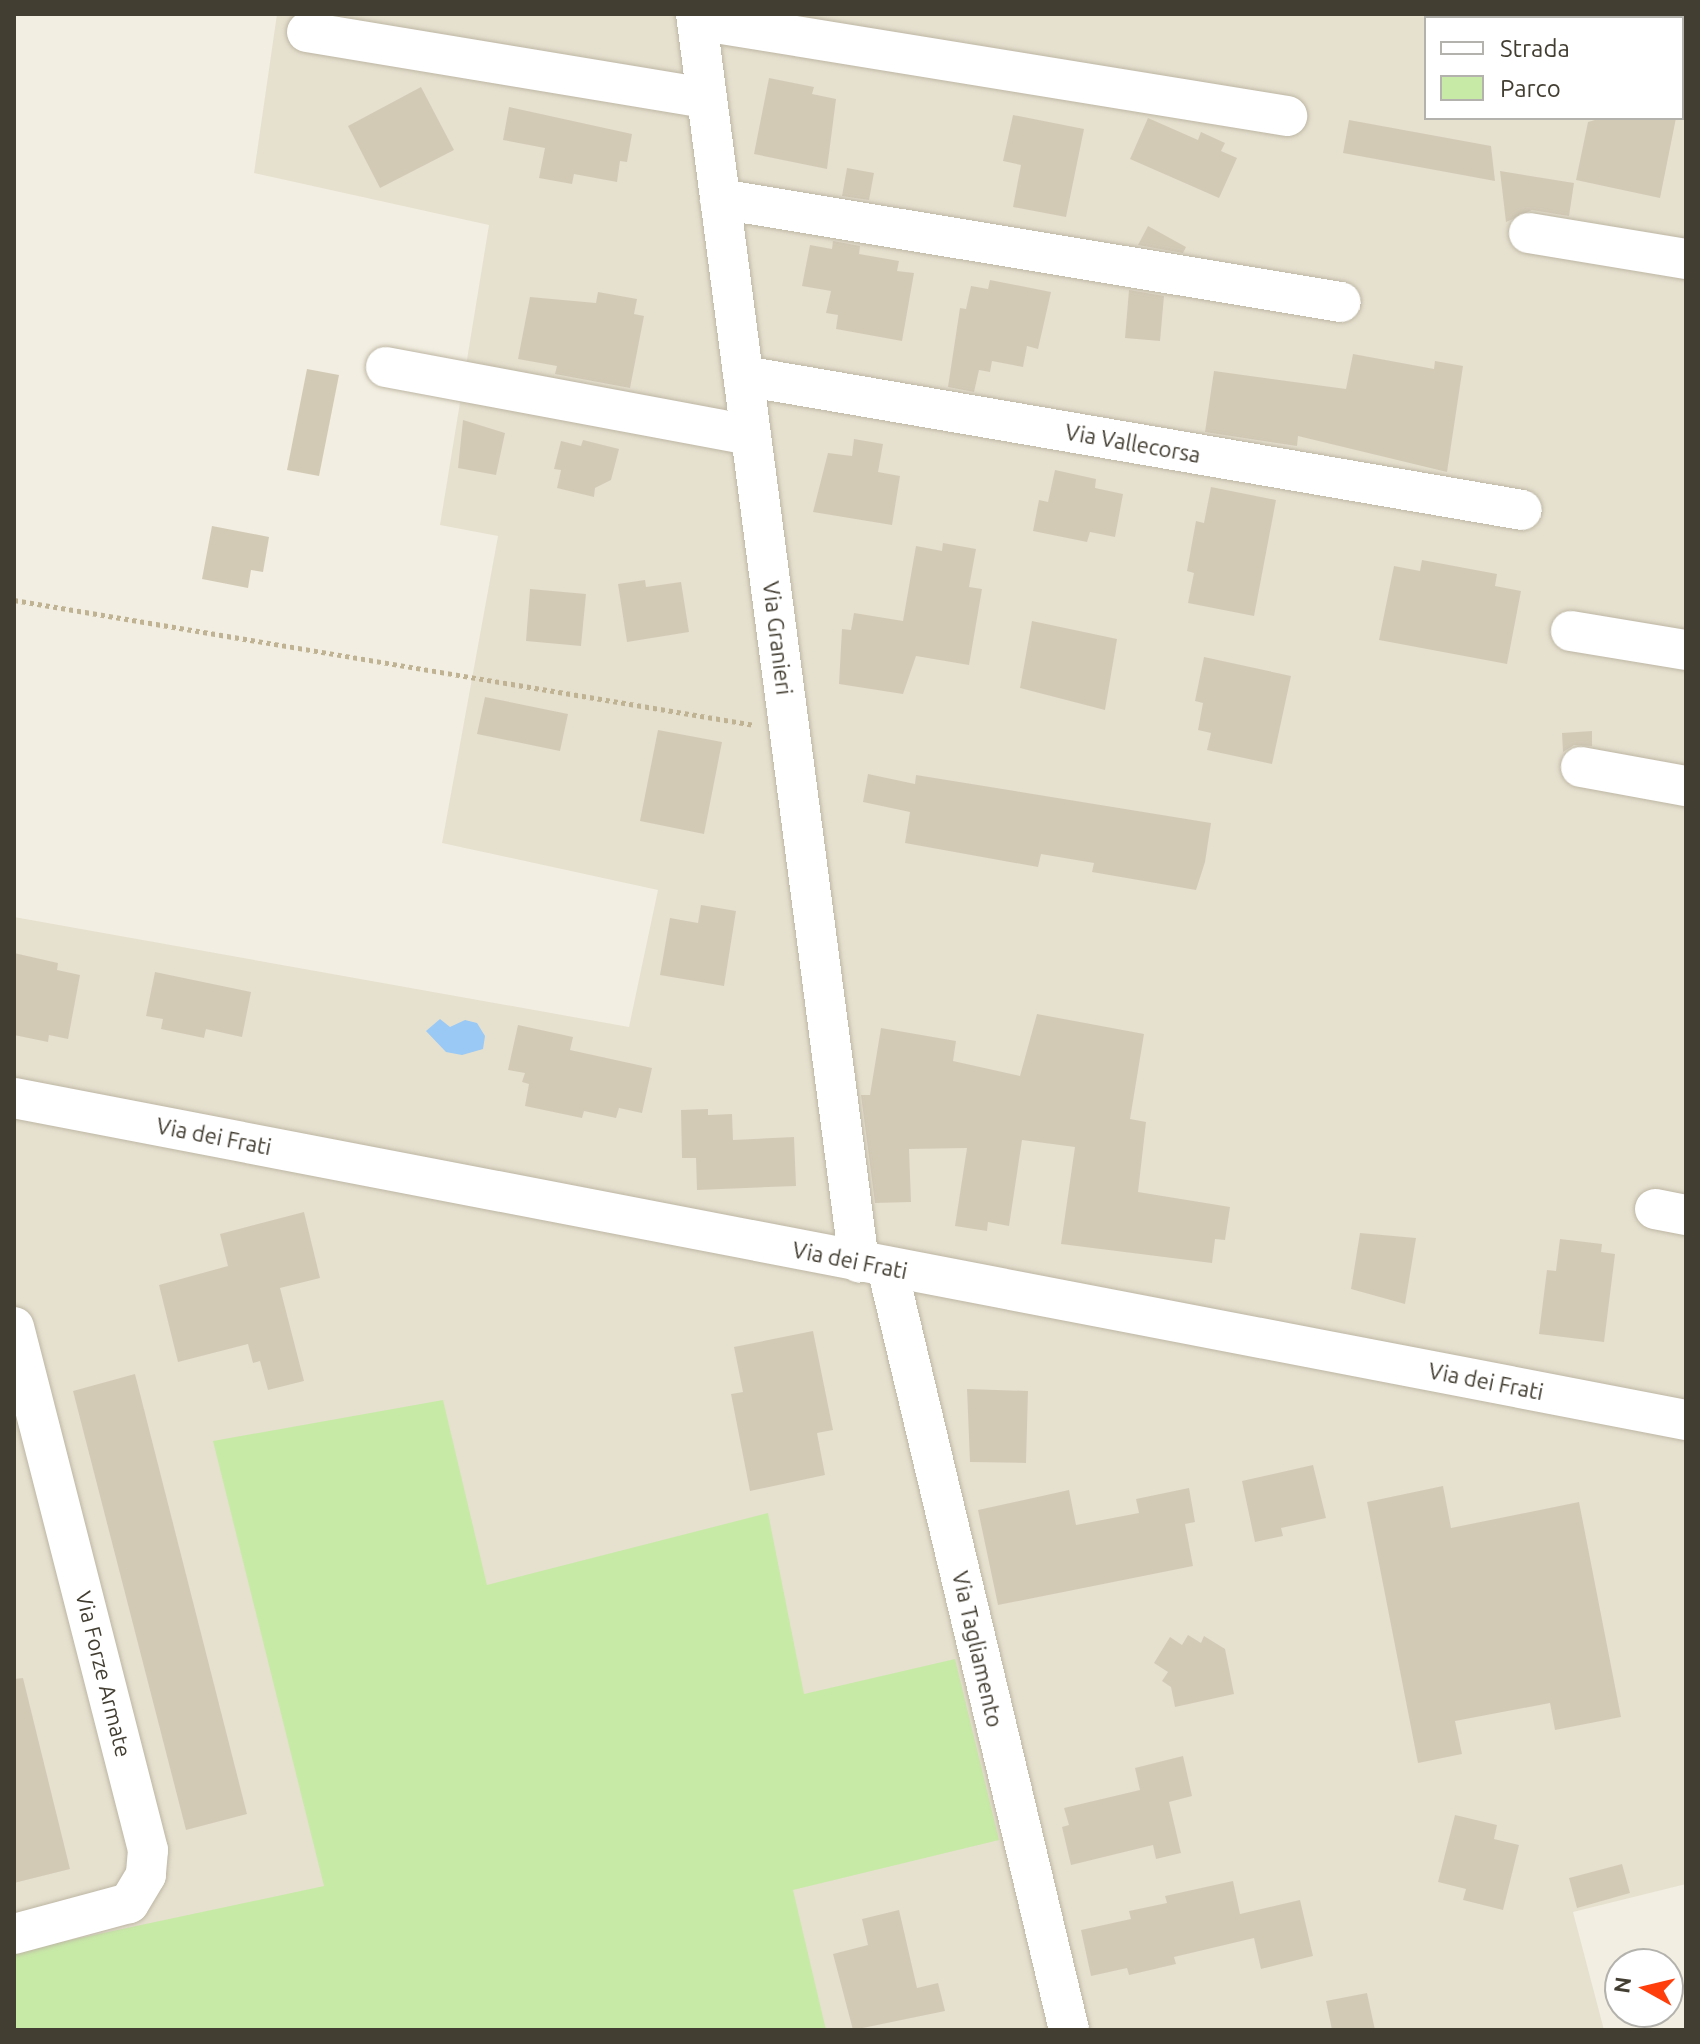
<!DOCTYPE html>
<html>
<head>
<meta charset="utf-8">
<style>
  body { margin:0 }
  #map { position:relative; width:1700px; height:2044px; overflow:hidden; background:#f2eee1; font-family:Ubuntu,sans-serif }
  div>[style] { position:absolute }
  .residential>* { inset:0; background:#e6e0cf }
  .green>* { inset:0; background:#c8eaa7 }
  .water>* { inset:0; background:#99c9f4 }
  .building>* { inset:0; background:#d3cab6 }
  .path>* { height:5px; margin-top:-2.5px; transform-origin:0; background:repeating-linear-gradient(90deg,#c0b394 0 4px,transparent 0 8px) }
  .roads { filter:drop-shadow(0 0 2px #bdb6a4) drop-shadow(0 0 2px #bdb6a4) }
  .street>* { height:40px; margin:-20px; padding:0 20px; transform-origin:20px; border-radius:20px; background:#fff }
  span { translate:-50% -50%; white-space:nowrap; text-align:center; line-height:1.15; -webkit-text-stroke:6px #fff; paint-order:stroke }
  .street-label { font-size:22px; color:#433e32 }
  .frame { position:absolute; inset:0; border:16px solid #433e32; pointer-events:none }
  .legend { position:absolute; left:1424px; top:16px; width:260px; height:104px; box-sizing:border-box; background:#fff; border:2px solid #b4b2ad; margin:0; padding:10px 14px; list-style:none; font-size:24px; color:#433e32 }
  .legend li { display:flex; align-items:center; gap:16px; height:40px }
  .legend b { width:40px; border:2px solid #b4b2ad }
  .north { position:absolute; left:1604px; top:1948px; width:80px; height:80px; box-sizing:border-box; background:#fff; border:2px solid #b4b2ad; border-radius:50%; rotate:278deg; font-size:22px; font-weight:700; line-height:32px; text-align:center; color:#433e32 }
  .north::after { content:''; display:block; margin:auto; width:28px; height:36px; background:#ff3e0b; clip-path:polygon(50% 0,100% 100%,50% 72%,0 100%) }
</style>
</head>
<body>
<div id="map">
  <div class="residential">
    <div style="clip-path:polygon(evenodd,277px 14px,1686px 14px,1686px 1884px,1573px 1912px,1604px 2030px,14px 2030px,14px 917px,629px 1027px,658px 890px,442px 843px,498px 536px,440px 525px,489px 225px,254px 173px,277px 14px,1426px 18px,1682px 18px,1682px 118px,1426px 118px,1426px 18px)"></div>
  </div>
  <div class="green">
    <div style="clip-path:polygon(443px 1400px,487px 1585px,768px 1513px,804px 1694px,955px 1659px,999px 1840px,793px 1890px,826px 2030px,14px 2030px,14px 1952px,324px 1886px,213px 1441px)"></div>
  </div>
  <div class="water">
    <div style="clip-path:polygon(440px 1019px,450px 1027px,465px 1020px,477px 1023px,485px 1036px,483px 1049px,462px 1055px,446px 1052px,426px 1031px)"></div>
  </div>
  <div class="building">
    <div style="clip-path:polygon(769px 78px,814px 87px,812px 94px,836px 99px,827px 169px,754px 154px)"></div>
    <div style="clip-path:polygon(421px 87px,454px 150px,380px 188px,348px 126px)"></div>
    <div style="clip-path:polygon(509px 107px,632px 134px,627px 162px,620px 161px,617px 182px,574px 174px,572px 184px,539px 178px,545px 148px,503px 140px)"></div>
    <div style="clip-path:polygon(1013px 115px,1084px 129px,1066px 217px,1013px 207px,1021px 165px,1003px 161px)"></div>
    <div style="clip-path:polygon(1148px 118px,1198px 140px,1201px 132px,1225px 143px,1221px 151px,1237px 158px,1219px 198px,1130px 159px)"></div>
    <div style="clip-path:polygon(1602px 118px,1676px 118px,1660px 198px,1576px 180px,1588px 122px)"></div>
    <div style="clip-path:polygon(1349px 120px,1491px 146px,1495px 181px,1343px 153px)"></div>
    <div style="clip-path:polygon(847px 168px,874px 173px,869px 200px,842px 196px)"></div>
    <div style="clip-path:polygon(1500px 171px,1574px 183px,1569px 216px,1532px 210px,1506px 222px)"></div>
    <div style="clip-path:polygon(1148px 226px,1186px 247px,1183px 253px,1138px 245px)"></div>
    <div style="clip-path:polygon(833px 241px,860px 246px,859px 254px,899px 261px,897px 271px,914px 273px,902px 341px,836px 329px,838px 315px,826px 313px,831px 291px,802px 286px,810px 245px,832px 249px)"></div>
    <div style="clip-path:polygon(990px 280px,1051px 292px,1038px 349px,1027px 346px,1023px 367px,992px 361px,990px 372px,979px 370px,974px 392px,948px 387px,960px 308px,966px 309px,971px 286px,988px 289px)"></div>
    <div style="clip-path:polygon(1129px 290px,1164px 296px,1160px 341px,1125px 338px)"></div>
    <div style="clip-path:polygon(598px 292px,637px 299px,634px 314px,644px 316px,630px 388px,555px 374px,557px 366px,518px 359px,530px 297px,596px 303px)"></div>
    <div style="clip-path:polygon(1353px 354px,1434px 369px,1435px 361px,1463px 366px,1447px 472px,1298px 436px,1297px 446px,1205px 432px,1214px 371px,1346px 389px)"></div>
    <div style="clip-path:polygon(307px 369px,339px 375px,319px 476px,287px 470px)"></div>
    <div style="clip-path:polygon(463px 420px,505px 433px,496px 475px,458px 468px)"></div>
    <div style="clip-path:polygon(854px 439px,883px 444px,878px 472px,900px 476px,892px 525px,813px 512px,828px 453px,852px 456px)"></div>
    <div style="clip-path:polygon(583px 440px,619px 449px,611px 480px,595px 488px,594px 497px,557px 488px,561px 470px,554px 469px,561px 441px,581px 446px)"></div>
    <div style="clip-path:polygon(1055px 470px,1096px 479px,1095px 488px,1123px 494px,1115px 537px,1090px 532px,1087px 542px,1033px 531px,1039px 500px,1048px 502px)"></div>
    <div style="clip-path:polygon(1211px 487px,1276px 500px,1254px 616px,1188px 603px,1194px 573px,1187px 571px,1196px 521px,1204px 523px)"></div>
    <div style="clip-path:polygon(212px 526px,269px 537px,263px 572px,251px 570px,248px 588px,202px 579px)"></div>
    <div style="clip-path:polygon(943px 543px,976px 549px,969px 587px,982px 589px,969px 665px,916px 656px,903px 694px,839px 684px,842px 629px,851px 630px,854px 613px,903px 621px,916px 546px,942px 551px)"></div>
    <div style="clip-path:polygon(1422px 560px,1497px 574px,1495px 586px,1521px 591px,1507px 664px,1379px 640px,1394px 566px,1420px 571px)"></div>
    <div style="clip-path:polygon(645px 580px,646px 587px,681px 582px,689px 632px,627px 642px,618px 584px)"></div>
    <div style="clip-path:polygon(530px 589px,586px 594px,581px 646px,526px 641px)"></div>
    <div style="clip-path:polygon(1032px 621px,1117px 639px,1105px 710px,1020px 688px)"></div>
    <div style="clip-path:polygon(1204px 657px,1291px 676px,1272px 764px,1207px 750px,1211px 733px,1198px 730px,1203px 703px,1195px 701px)"></div>
    <div style="clip-path:polygon(485px 697px,568px 714px,560px 751px,477px 734px)"></div>
    <div style="clip-path:polygon(658px 730px,722px 742px,704px 834px,640px 821px)"></div>
    <div style="clip-path:polygon(1592px 731px,1592px 746px,1574px 745px,1563px 752px,1562px 733px)"></div>
    <div style="clip-path:polygon(868px 774px,915px 784px,916px 775px,1211px 823px,1205px 862px,1196px 890px,1092px 872px,1094px 863px,1041px 854px,1038px 867px,905px 843px,910px 812px,863px 802px)"></div>
    <div style="clip-path:polygon(701px 905px,736px 911px,724px 986px,660px 975px,670px 918px,698px 923px)"></div>
    <div style="clip-path:polygon(14px 953px,58px 963px,57px 970px,80px 975px,68px 1039px,49px 1035px,48px 1042px,14px 1035px)"></div>
    <div style="clip-path:polygon(155px 972px,251px 992px,242px 1037px,206px 1029px,204px 1038px,161px 1029px,163px 1019px,146px 1016px)"></div>
    <div style="clip-path:polygon(1037px 1014px,1144px 1034px,1130px 1119px,1146px 1122px,1138px 1192px,1230px 1207px,1225px 1240px,1215px 1239px,1212px 1263px,1061px 1244px,1075px 1147px,1022px 1140px,1009px 1226px,988px 1222px,987px 1231px,955px 1226px,967px 1148px,909px 1149px,911px 1202px,875px 1203px,861px 1095px,870px 1095px,881px 1028px,956px 1041px,953px 1061px,1020px 1076px)"></div>
    <div style="clip-path:polygon(518px 1025px,573px 1037px,570px 1050px,652px 1068px,642px 1113px,619px 1108px,616px 1118px,584px 1111px,582px 1118px,525px 1106px,529px 1084px,522px 1082px,525px 1073px,508px 1070px)"></div>
    <div style="clip-path:polygon(708px 1109px,708px 1115px,732px 1114px,733px 1140px,794px 1137px,796px 1186px,697px 1190px,696px 1158px,682px 1158px,681px 1110px)"></div>
    <div style="clip-path:polygon(304px 1212px,320px 1278px,280px 1288px,304px 1381px,268px 1390px,260px 1361px,253px 1363px,248px 1344px,178px 1362px,159px 1285px,228px 1266px,220px 1234px)"></div>
    <div style="clip-path:polygon(1360px 1233px,1416px 1238px,1405px 1304px,1351px 1289px)"></div>
    <div style="clip-path:polygon(1560px 1239px,1602px 1244px,1601px 1252px,1615px 1254px,1604px 1342px,1539px 1334px,1547px 1270px,1556px 1271px)"></div>
    <div style="clip-path:polygon(813px 1331px,833px 1430px,817px 1433px,825px 1475px,750px 1491px,731px 1394px,743px 1392px,734px 1347px)"></div>
    <div style="clip-path:polygon(135px 1374px,247px 1814px,186px 1830px,73px 1391px)"></div>
    <div style="clip-path:polygon(967px 1389px,1028px 1391px,1026px 1463px,970px 1462px)"></div>
    <div style="clip-path:polygon(1313px 1465px,1326px 1518px,1281px 1528px,1283px 1536px,1255px 1542px,1242px 1481px)"></div>
    <div style="clip-path:polygon(1443px 1486px,1451px 1528px,1579px 1502px,1621px 1717px,1555px 1730px,1550px 1703px,1455px 1721px,1462px 1754px,1418px 1763px,1367px 1502px)"></div>
    <div style="clip-path:polygon(1189px 1488px,1195px 1522px,1185px 1524px,1193px 1566px,998px 1605px,978px 1510px,1069px 1490px,1076px 1525px,1139px 1513px,1136px 1499px)"></div>
    <div style="clip-path:polygon(1188px 1635px,1201px 1643px,1204px 1636px,1225px 1649px,1234px 1694px,1175px 1707px,1171px 1687px,1162px 1681px,1168px 1672px,1154px 1663px,1170px 1637px,1182px 1645px)"></div>
    <div style="clip-path:polygon(23px 1678px,70px 1869px,14px 1883px,14px 1679px)"></div>
    <div style="clip-path:polygon(1183px 1756px,1192px 1796px,1169px 1802px,1181px 1853px,1156px 1859px,1153px 1845px,1071px 1865px,1062px 1827px,1069px 1825px,1064px 1808px,1140px 1790px,1135px 1768px)"></div>
    <div style="clip-path:polygon(1455px 1815px,1497px 1825px,1494px 1839px,1519px 1845px,1503px 1910px,1463px 1900px,1466px 1889px,1438px 1882px)"></div>
    <div style="clip-path:polygon(1622px 1864px,1630px 1893px,1577px 1908px,1569px 1878px)"></div>
    <div style="clip-path:polygon(1233px 1881px,1240px 1914px,1300px 1900px,1313px 1956px,1261px 1969px,1254px 1938px,1174px 1957px,1176px 1964px,1129px 1975px,1127px 1968px,1091px 1976px,1081px 1930px,1131px 1919px,1129px 1911px,1167px 1903px,1165px 1896px)"></div>
    <div style="clip-path:polygon(899px 1910px,917px 1988px,938px 1983px,945px 2011px,853px 2030px,833px 1954px,868px 1945px,862px 1919px)"></div>
    <div style="clip-path:polygon(1367px 1993px,1375px 2030px,1332px 2030px,1326px 2001px)"></div>
  </div>
  <div class="path">
    <div style="left:14px;top:600px;width:751px;rotate:9.58deg"></div>
  </div>
  <div class="roads">
    <div class="street">
      <div style="left:696px;top:14px;width:1259px;rotate:82.56deg"></div>
      <div style="left:697px;top:20px;width:598px;rotate:9.24deg"></div>
      <div style="left:307px;top:32px;width:405px;rotate:9.4deg"></div>
      <div style="left:720px;top:199px;width:629px;rotate:9.42deg"></div>
      <div style="left:1529px;top:233px;width:159px;rotate:9.4deg"></div>
      <div style="left:386px;top:367px;width:371px;rotate:10.6deg"></div>
      <div style="left:744px;top:376px;width:789px;rotate:9.77deg"></div>
      <div style="left:1571px;top:631px;width:117px;rotate:9.4deg"></div>
      <div style="left:1581px;top:767px;width:107px;rotate:10.3deg"></div>
      <div style="left:14px;top:1098px;width:1703px;rotate:10.9deg"></div>
      <div style="left:1655px;top:1209px;width:32px;rotate:11deg"></div>
      <div style="left:887px;top:1267px;width:784px;rotate:76.58deg"></div>
      <div style="left:14px;top:1327px;width:540px;rotate:75.63deg"></div>
      <div style="left:148px;top:1850px;width:25px;rotate:95deg"></div>
      <div style="left:146px;top:1875px;width:33px;rotate:121deg"></div>
      <div style="left:129px;top:1903px;width:119px;rotate:164.9deg"></div>
    </div>
  </div>
  <div class="street-label">
    <span style="left:1133px;top:443px;rotate:10deg">Via Vallecorsa</span>
    <span style="left:778px;top:638px;rotate:83deg">Via Granieri</span>
    <span style="left:214px;top:1136px;rotate:11deg">Via dei Frati</span>
    <span style="left:850px;top:1260px;rotate:11deg">Via dei Frati</span>
    <span style="left:1486px;top:1381px;rotate:11deg">Via dei Frati</span>
    <span style="left:978px;top:1649px;rotate:77deg">Via Tagliamento</span>
    <span style="left:104px;top:1674px;rotate:76deg">Via Forze Armate</span>
  </div>
  <div class="frame"></div>
  <ul class="legend">
  <li><b style="height:10px;background:#fff"></b>Strada</li>
  <li><b style="height:22px;background:#c8eaa7"></b>Parco</li>
  </ul>
  <div class="north">N</div>
</div>
</body>
</html>
